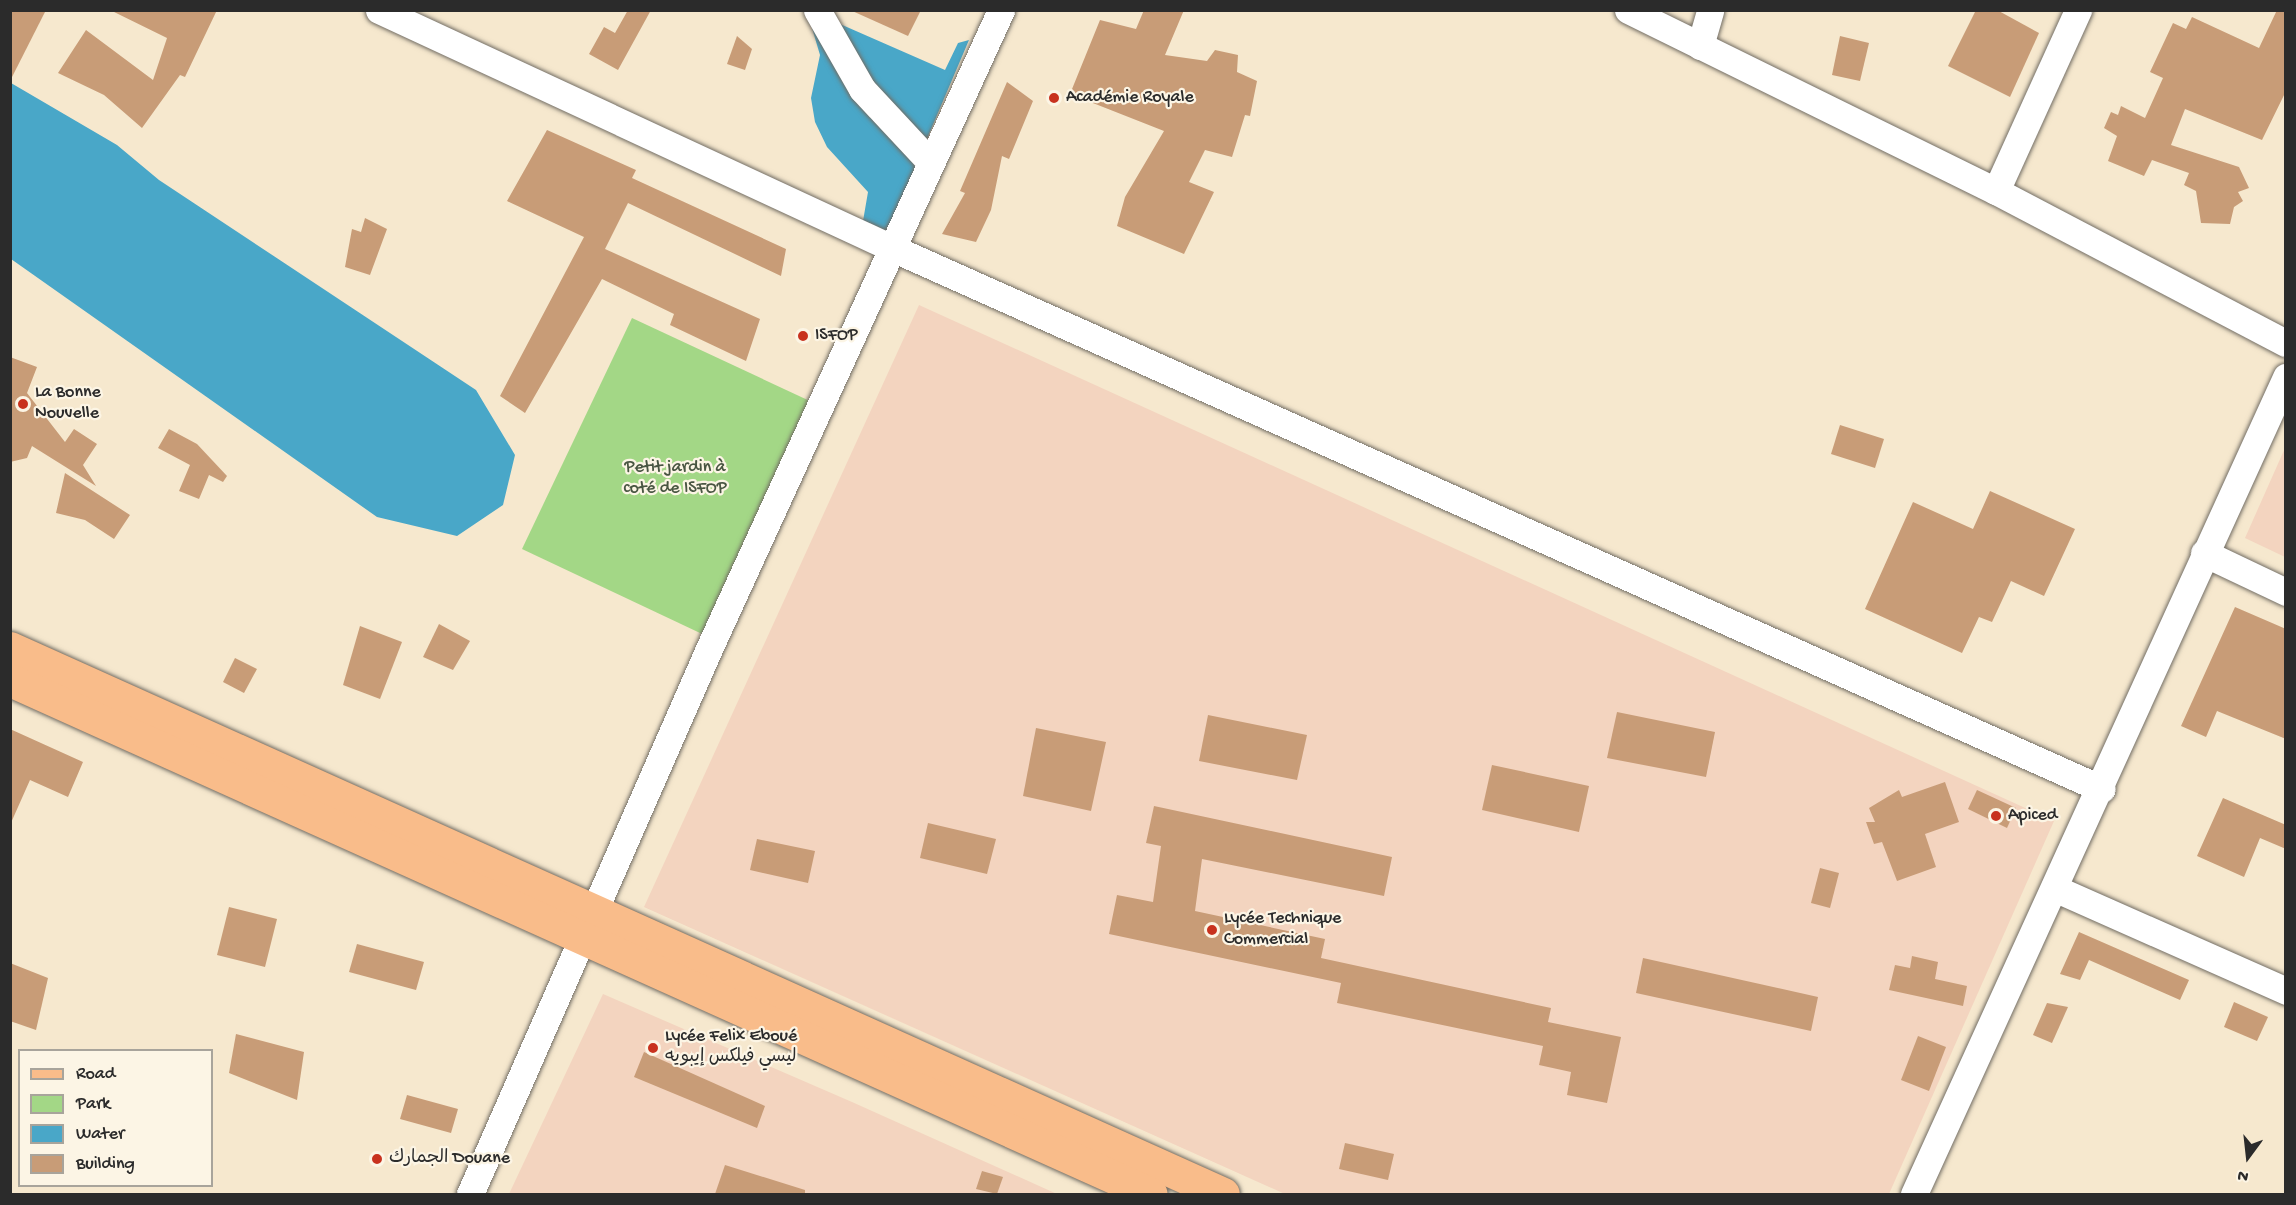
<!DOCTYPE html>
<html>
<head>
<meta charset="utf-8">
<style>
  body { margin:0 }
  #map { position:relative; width:2296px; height:1205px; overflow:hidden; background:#f6e8ce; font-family:"Gochi Hand","Playpen Sans Arabic",sans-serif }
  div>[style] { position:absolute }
  .built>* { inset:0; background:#f3d4bf }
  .green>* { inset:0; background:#a3d786 }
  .water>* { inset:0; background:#49a7c8 }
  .building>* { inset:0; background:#c89c77 }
  .roads { filter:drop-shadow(0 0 2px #726d64) drop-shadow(0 0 2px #726d64) }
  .minor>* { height:27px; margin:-13.5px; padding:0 13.5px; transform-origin:13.5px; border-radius:13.5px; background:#fff }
  .major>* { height:33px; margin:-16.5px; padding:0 16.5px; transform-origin:16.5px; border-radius:16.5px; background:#f9bc8a }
  .dots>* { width:16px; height:16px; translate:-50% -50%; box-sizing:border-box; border:3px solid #fcf5e5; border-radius:50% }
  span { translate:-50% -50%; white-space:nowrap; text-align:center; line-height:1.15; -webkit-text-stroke:4.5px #fcf5e5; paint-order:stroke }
  .poi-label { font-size:18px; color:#2b2b2b }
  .left { translate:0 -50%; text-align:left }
  .park-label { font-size:18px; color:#495642 }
  .frame { position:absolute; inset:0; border:12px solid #2b2b2b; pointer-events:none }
  .legend { position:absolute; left:18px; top:1049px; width:195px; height:138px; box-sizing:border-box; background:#fcf5e5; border:2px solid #a8a49b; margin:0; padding:8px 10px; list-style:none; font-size:18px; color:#2b2b2b }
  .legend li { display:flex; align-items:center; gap:12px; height:30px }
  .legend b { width:30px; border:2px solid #a8a49b }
  .north { position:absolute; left:2218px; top:1127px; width:60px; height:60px; -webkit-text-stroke:4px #fcf5e5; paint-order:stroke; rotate:195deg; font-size:16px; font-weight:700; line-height:24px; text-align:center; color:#2b2b2b }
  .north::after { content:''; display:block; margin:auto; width:21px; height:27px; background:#2b2b2b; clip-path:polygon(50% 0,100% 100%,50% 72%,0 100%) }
</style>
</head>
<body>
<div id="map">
  <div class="built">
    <div style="clip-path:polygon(919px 305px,2054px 821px,1889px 1194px,1285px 1194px,644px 907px)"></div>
    <div style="clip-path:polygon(2285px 448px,2285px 557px,2245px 538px)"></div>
    <div style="clip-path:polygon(603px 994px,852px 1102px,1057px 1194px,509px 1194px)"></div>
  </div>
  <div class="green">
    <div style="clip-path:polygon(632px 318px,827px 409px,717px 641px,522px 549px)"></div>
  </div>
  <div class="water">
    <div style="clip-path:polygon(840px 24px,945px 70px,958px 43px,969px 40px,887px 233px,863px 221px,868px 192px,827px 147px,815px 122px,811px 98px,820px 55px,812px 28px)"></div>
    <div style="clip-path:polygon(11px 83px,117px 145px,159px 180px,476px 390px,515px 455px,503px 505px,457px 536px,377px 517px,11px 259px)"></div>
  </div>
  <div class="building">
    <div style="clip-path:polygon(10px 10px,46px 10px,10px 81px)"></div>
    <div style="clip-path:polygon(110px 10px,217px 10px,185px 77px,180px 75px,142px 128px,104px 95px,58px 73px,86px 30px,153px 80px,167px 38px)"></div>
    <div style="clip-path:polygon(628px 10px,651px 10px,618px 70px,589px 54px,604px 27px,615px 33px)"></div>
    <div style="clip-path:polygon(850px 10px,921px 10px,908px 36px)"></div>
    <div style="clip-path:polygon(1144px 10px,1184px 10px,1165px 55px,1207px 61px,1215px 50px,1238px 55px,1237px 72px,1257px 81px,1250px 116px,1245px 115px,1232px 157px,1205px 150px,1189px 182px,1214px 192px,1184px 254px,1117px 226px,1125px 197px,1164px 131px,1070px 94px,1100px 20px,1136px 29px)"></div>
    <div style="clip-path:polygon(1976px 10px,1997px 10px,2039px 33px,2010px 97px,1948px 66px)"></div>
    <div style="clip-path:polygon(2277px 10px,2286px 10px,2286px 91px,2262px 140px,2185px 109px,2171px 145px,2239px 167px,2249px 188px,2238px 192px,2243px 201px,2234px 207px,2230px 224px,2201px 223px,2196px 191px,2184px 185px,2189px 173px,2152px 160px,2144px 176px,2108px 161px,2117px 136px,2104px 128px,2111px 112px,2118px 115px,2121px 106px,2145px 118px,2163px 78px,2150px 72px,2173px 23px,2186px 29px,2192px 17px,2259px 48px)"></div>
    <div style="clip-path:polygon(737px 36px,752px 49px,745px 70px,727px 64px)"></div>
    <div style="clip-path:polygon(1840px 36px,1869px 43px,1860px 81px,1832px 75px)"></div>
    <div style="clip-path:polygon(1007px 82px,1033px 101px,1009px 159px,1002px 156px,991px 210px,976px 242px,942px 234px,965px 193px,960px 191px)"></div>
    <div style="clip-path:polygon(547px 130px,636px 170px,632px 178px,786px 249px,781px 276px,628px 203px,605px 249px,760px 319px,746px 361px,670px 325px,674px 314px,602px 279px,525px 413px,500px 396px,584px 237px,507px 201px)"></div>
    <div style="clip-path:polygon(365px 218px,387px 229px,370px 275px,345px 267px,352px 229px,361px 232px)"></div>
    <div style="clip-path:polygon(10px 357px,37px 367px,27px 393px,65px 442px,74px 429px,97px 444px,83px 465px,96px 486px,32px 446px,27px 458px,10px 462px)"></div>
    <div style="clip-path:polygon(1840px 425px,1884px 439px,1875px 468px,1831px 454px)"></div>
    <div style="clip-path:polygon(169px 429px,197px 444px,227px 476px,223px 482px,209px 475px,199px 499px,179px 491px,190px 465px,158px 448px)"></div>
    <div style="clip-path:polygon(65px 473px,130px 515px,114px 539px,85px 520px,56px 513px)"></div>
    <div style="clip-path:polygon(1990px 491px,2075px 529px,2044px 596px,2011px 581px,1992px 622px,1979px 617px,1962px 653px,1865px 609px,1913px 502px,1973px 529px)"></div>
    <div style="clip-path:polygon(2235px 607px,2286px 629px,2286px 739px,2217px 711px,2206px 737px,2181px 726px)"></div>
    <div style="clip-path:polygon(439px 624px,470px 641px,453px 670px,423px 657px)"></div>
    <div style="clip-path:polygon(360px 626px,402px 642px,380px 699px,343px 685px)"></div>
    <div style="clip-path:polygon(235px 658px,257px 669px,244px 693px,223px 682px)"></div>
    <div style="clip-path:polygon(1617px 712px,1715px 732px,1706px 777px,1607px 758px)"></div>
    <div style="clip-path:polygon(1208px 715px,1307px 735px,1297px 780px,1199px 761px)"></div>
    <div style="clip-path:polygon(1036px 728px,1106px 742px,1091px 811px,1023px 796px)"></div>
    <div style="clip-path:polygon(10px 729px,83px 762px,68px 797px,30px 780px,10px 825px)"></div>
    <div style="clip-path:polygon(1492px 765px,1589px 786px,1579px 832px,1482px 810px)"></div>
    <div style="clip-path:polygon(1945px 782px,1959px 822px,1925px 834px,1936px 867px,1897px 881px,1882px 842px,1874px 844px,1866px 822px,1875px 822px,1869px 808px,1899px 790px,1902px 797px)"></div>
    <div style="clip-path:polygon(1977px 790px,2016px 808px,2007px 828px,1968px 809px)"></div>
    <div style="clip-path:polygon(2223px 798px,2286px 825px,2286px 849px,2260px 838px,2244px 877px,2197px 856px)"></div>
    <div style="clip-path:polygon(1154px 806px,1392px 857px,1384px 896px,1202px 859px,1195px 911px,1325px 939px,1321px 958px,1551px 1008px,1548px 1022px,1621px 1037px,1607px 1103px,1567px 1095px,1571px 1072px,1539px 1065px,1543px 1046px,1337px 1003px,1341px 983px,1109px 934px,1117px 895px,1153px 902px,1161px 846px,1146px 843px)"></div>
    <div style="clip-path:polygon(928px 823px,996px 839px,987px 874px,920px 858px)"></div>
    <div style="clip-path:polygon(757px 839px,815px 851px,808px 883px,750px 870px)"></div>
    <div style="clip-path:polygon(1820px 868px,1839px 873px,1830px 908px,1811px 903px)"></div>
    <div style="clip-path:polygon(229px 907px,277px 919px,265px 967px,217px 955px)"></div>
    <div style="clip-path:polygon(2079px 932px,2189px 980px,2180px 1000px,2089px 960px,2080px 980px,2060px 974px)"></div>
    <div style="clip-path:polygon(357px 944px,424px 962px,416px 990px,349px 972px)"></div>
    <div style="clip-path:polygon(1912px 956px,1938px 962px,1935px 979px,1967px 986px,1963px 1006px,1889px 990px,1895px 965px,1910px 968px)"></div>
    <div style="clip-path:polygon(1643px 958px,1818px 997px,1811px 1031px,1636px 993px)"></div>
    <div style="clip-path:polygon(10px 963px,48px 978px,36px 1030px,10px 1021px)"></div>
    <div style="clip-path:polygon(2234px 1002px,2268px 1017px,2257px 1041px,2224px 1027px)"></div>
    <div style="clip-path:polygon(2047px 1003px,2068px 1007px,2052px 1043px,2033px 1035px)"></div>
    <div style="clip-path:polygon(236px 1034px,304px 1052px,297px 1100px,229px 1073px)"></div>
    <div style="clip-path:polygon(1918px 1036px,1946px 1047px,1929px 1091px,1901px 1080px)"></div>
    <div style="clip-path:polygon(644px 1052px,765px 1106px,757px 1128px,634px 1077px)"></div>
    <div style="clip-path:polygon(407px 1095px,458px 1109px,451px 1133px,400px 1119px)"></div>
    <div style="clip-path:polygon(1345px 1143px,1394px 1154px,1388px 1180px,1339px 1169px)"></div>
    <div style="clip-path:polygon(725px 1165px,805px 1190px,805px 1194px,715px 1194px)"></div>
    <div style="clip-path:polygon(982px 1171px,1003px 1177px,997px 1194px,976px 1189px)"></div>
  </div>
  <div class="roads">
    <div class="minor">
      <div style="left:379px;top:10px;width:566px;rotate:24.89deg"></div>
      <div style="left:892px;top:248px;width:1325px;rotate:24.09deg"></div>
      <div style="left:817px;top:10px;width:91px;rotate:60.3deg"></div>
      <div style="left:862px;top:89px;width:100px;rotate:47deg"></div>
      <div style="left:1628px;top:10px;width:410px;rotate:26.2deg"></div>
      <div style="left:1996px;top:191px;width:327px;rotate:27.7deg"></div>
      <div style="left:1700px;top:46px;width:37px;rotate:-74deg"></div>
      <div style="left:1996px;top:191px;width:199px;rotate:-65.6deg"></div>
      <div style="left:2204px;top:553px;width:91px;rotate:25.4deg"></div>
      <div style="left:2054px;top:888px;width:254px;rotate:23.9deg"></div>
      <div style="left:470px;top:1194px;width:593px;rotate:-66.33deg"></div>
      <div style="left:708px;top:651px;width:705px;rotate:-65.43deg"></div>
      <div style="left:1914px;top:1194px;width:898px;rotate:-65.52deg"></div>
    </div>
    <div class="major">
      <div style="left:10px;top:648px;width:1330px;rotate:24.23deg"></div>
      <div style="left:10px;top:680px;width:1251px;rotate:24.25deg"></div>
    </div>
  </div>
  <div class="dots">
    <div style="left:1054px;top:98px;background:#c8321e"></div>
    <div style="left:803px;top:336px;background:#c8321e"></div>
    <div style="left:23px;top:404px;background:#c8321e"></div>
    <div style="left:1996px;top:816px;background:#c8321e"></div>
    <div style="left:1212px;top:930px;background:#c8321e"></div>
    <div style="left:653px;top:1048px;background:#c8321e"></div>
    <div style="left:377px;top:1159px;background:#c8321e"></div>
  </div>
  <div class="poi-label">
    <span class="left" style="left:1066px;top:98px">Académie Royale</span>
    <span class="left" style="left:815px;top:336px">ISFOP</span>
    <span class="left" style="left:35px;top:404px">La Bonne<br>Nouvelle</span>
    <span class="left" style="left:2008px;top:816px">Apiced</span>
    <span class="left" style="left:1224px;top:930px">Lycée Technique<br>Commercial</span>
    <span class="left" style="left:665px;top:1048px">Lycée Felix Eboué<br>ليسي فيلكس إيبويه</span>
    <span class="left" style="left:389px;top:1159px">الجمارك Douane</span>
  </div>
  <div class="park-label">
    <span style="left:675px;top:479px">Petit jardin à<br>coté de ISFOP</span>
  </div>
  <div class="frame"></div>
  <ul class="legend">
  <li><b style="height:8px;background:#f9bc8a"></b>Road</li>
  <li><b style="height:16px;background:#a3d786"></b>Park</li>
  <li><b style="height:16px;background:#49a7c8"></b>Water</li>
  <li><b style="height:16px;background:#c89c77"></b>Building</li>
  </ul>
  <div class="north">N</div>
</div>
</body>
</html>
